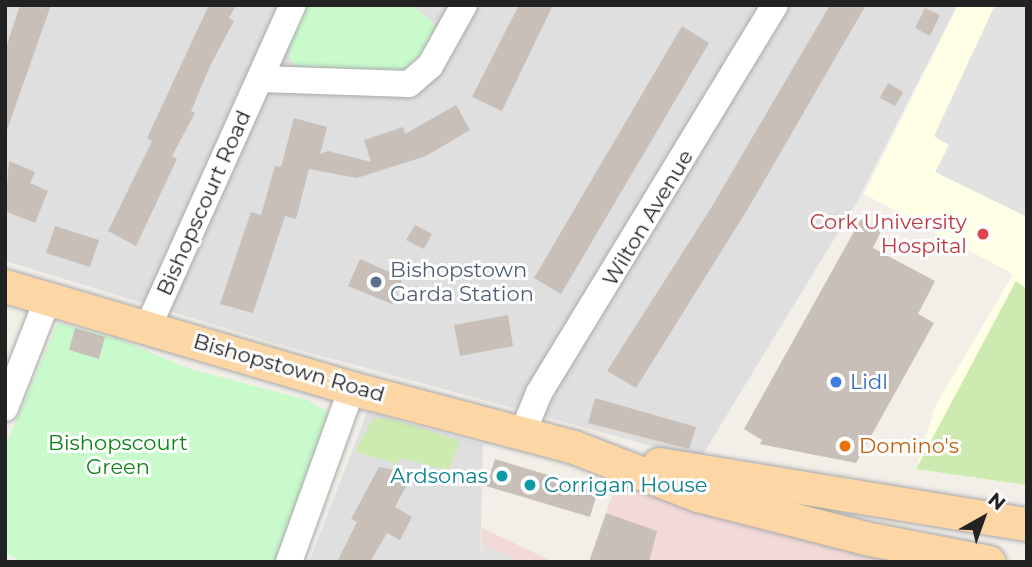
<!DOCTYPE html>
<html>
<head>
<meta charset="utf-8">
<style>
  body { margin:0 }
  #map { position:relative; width:1032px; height:567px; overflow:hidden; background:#f2efe9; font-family:Montserrat,sans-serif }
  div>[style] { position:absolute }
  .residential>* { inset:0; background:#e0dfdf }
  .commercial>* { inset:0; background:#f2dad9 }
  .education>* { inset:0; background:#ffffe5 }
  .grass>* { inset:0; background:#cdebb0 }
  .park>* { inset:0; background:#c8facc }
  .parking>* { inset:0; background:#e2e2e2 }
  .building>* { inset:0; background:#c7bfb8 }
  .roads { filter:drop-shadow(0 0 2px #a9a9a9) drop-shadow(0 0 2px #a9a9a9) }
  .minor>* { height:26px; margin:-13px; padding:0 13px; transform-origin:13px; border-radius:13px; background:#fff }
  .major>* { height:33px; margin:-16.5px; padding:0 16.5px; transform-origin:16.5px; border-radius:16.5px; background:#fcd6a4 }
  .dots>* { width:19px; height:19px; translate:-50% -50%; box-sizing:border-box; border:4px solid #fff; border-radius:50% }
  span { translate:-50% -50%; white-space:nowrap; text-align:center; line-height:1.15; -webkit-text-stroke:6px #fff; paint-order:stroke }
  .street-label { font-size:21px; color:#222 }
  .health-label { font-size:21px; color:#be3a42 }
  .right { translate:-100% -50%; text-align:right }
  .service-label { font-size:21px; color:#4e5e75 }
  .left { translate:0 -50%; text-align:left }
  .shop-label { font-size:21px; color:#366cbe }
  .park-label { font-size:21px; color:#0c8416 }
  .food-label { font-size:21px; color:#c56008 }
  .culture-label { font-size:21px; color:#0d838f }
  .frame { position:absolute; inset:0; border:7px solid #222; pointer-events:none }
  .north { position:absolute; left:948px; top:483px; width:70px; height:70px; -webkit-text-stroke:5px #fff; paint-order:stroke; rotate:40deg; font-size:19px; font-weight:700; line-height:28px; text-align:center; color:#222 }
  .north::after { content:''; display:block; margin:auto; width:24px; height:32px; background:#222; clip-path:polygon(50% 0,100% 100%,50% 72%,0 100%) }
</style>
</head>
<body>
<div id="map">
  <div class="residential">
    <div style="clip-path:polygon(5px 5px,957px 5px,858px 200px,700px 459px,274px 343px,5px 261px)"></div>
    <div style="clip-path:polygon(367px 412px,483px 444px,480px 562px,309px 562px)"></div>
  </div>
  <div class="commercial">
    <div style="clip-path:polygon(617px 482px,705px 511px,910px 562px,589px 562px)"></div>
    <div style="clip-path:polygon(482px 528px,554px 562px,480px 562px)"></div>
  </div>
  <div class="education">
    <div style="clip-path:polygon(958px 5px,1027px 5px,1027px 485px,916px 469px,935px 407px,1013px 274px,864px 194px)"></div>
  </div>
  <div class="grass">
    <div style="clip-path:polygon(1016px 281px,1027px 289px,1027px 485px,916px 469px)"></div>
    <div style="clip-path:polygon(373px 418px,392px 419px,460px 441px,448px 471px,401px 458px,397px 464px,355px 452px)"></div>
  </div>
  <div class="park">
    <div style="clip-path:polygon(307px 5px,412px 5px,435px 24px,435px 38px,409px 72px,303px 68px,290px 61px,289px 44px)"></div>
    <div style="clip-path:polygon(58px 323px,116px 338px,190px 369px,308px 400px,331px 414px,277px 562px,25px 562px,5px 554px,5px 446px)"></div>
  </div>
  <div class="parking">
    <div style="clip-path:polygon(995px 5px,1027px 5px,1027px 217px,935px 172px,949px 145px,934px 136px)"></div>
    <div style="clip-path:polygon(481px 543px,520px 562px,480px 562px)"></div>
  </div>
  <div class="building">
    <div style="clip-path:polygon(20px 5px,51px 5px,7px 130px,5px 51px)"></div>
    <div style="clip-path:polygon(209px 5px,236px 5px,229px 18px,234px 21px,210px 66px,191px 111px,195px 113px,172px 156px,177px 159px,136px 246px,108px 231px,152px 141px,147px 138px)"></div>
    <div style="clip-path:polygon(519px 5px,553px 5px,502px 111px,472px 97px)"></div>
    <div style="clip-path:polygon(830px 5px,866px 5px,749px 207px,636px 388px,607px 371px,711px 208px)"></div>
    <div style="clip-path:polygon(925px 8px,940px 15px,930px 36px,915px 28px)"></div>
    <div style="clip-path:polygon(682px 26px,709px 43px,561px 294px,534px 278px)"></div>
    <div style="clip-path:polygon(888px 83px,903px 92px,895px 106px,880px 98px)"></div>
    <div style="clip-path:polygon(456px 105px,470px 130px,426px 156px,357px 178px,309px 169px,296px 219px,285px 216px,253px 313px,220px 304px,251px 212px,261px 215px,275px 166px,281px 167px,294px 118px,327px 127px,320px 154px,328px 151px,371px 162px,364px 140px,403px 127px,405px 134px)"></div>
    <div style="clip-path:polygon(9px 161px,35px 172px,30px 183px,48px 191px,35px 223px,5px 211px)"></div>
    <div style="clip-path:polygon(861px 219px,882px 229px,873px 248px,935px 281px,918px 314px,934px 323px,856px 463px,760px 444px,762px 440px,744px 429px)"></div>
    <div style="clip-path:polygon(415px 225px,432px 234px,424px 249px,406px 240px)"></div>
    <div style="clip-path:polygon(55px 226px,99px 240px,90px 267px,46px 253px)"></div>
    <div style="clip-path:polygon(360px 259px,403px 278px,392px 304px,348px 286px)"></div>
    <div style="clip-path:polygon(508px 315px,513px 346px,460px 356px,454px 325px)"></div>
    <div style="clip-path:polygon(75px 328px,105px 337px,99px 359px,69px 350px)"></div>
    <div style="clip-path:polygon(595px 398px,696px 427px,689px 449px,588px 423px)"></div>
    <div style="clip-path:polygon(495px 459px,598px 490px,590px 517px,486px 486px)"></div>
    <div style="clip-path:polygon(379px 467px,413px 473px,395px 507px,412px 517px,400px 540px,387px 533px,370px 562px,337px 562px,357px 522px,351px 519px)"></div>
    <div style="clip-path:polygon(606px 513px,657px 531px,649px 562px,589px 562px)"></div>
  </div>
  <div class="roads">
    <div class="minor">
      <div style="left:260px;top:79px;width:149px;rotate:1.9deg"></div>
      <div style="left:409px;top:84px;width:28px;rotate:-41deg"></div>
      <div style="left:430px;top:66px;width:70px;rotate:-60.9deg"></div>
      <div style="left:148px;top:327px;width:353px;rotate:-65.8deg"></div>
      <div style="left:5px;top:408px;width:118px;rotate:-68.6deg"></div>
      <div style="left:523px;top:432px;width:42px;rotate:-67.7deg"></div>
      <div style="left:539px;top:393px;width:454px;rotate:-58.7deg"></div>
      <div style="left:289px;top:562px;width:185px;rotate:-70.1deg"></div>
    </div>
    <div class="major">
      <div style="left:5px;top:286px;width:376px;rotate:16.4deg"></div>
      <div style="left:366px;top:392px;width:215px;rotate:14.8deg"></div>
      <div style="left:574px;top:447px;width:133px;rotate:21.2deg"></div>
      <div style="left:698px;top:495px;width:172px;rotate:14.4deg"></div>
      <div style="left:865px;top:538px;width:126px;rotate:11deg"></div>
      <div style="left:659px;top:464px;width:373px;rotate:9.3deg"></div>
    </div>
  </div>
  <div class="dots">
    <div style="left:983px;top:234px;background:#e0444e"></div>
    <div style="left:376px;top:282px;background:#5c6f8a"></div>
    <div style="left:836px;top:382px;background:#3f7fe0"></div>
    <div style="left:845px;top:446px;background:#e8710a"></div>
    <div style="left:502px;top:476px;background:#0f9aa8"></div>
    <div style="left:530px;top:485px;background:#0f9aa8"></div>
  </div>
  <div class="street-label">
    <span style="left:204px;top:203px;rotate:-66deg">Bishopscourt Road</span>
    <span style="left:648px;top:218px;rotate:-59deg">Wilton Avenue</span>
    <span style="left:289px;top:368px;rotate:16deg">Bishopstown Road</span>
  </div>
  <div class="health-label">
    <span class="right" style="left:967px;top:234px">Cork University<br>Hospital</span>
  </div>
  <div class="service-label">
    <span class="left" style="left:390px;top:282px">Bishopstown<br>Garda Station</span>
  </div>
  <div class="shop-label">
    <span class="left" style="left:850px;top:382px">Lidl</span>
  </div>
  <div class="park-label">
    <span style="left:118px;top:455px">Bishopscourt<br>Green</span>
  </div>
  <div class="food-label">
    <span class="left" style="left:859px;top:446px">Domino's</span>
  </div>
  <div class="culture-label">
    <span class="right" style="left:488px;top:476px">Ardsonas</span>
    <span class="left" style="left:544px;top:485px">Corrigan House</span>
  </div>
  <div class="frame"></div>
  <div class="north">N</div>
</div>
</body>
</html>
